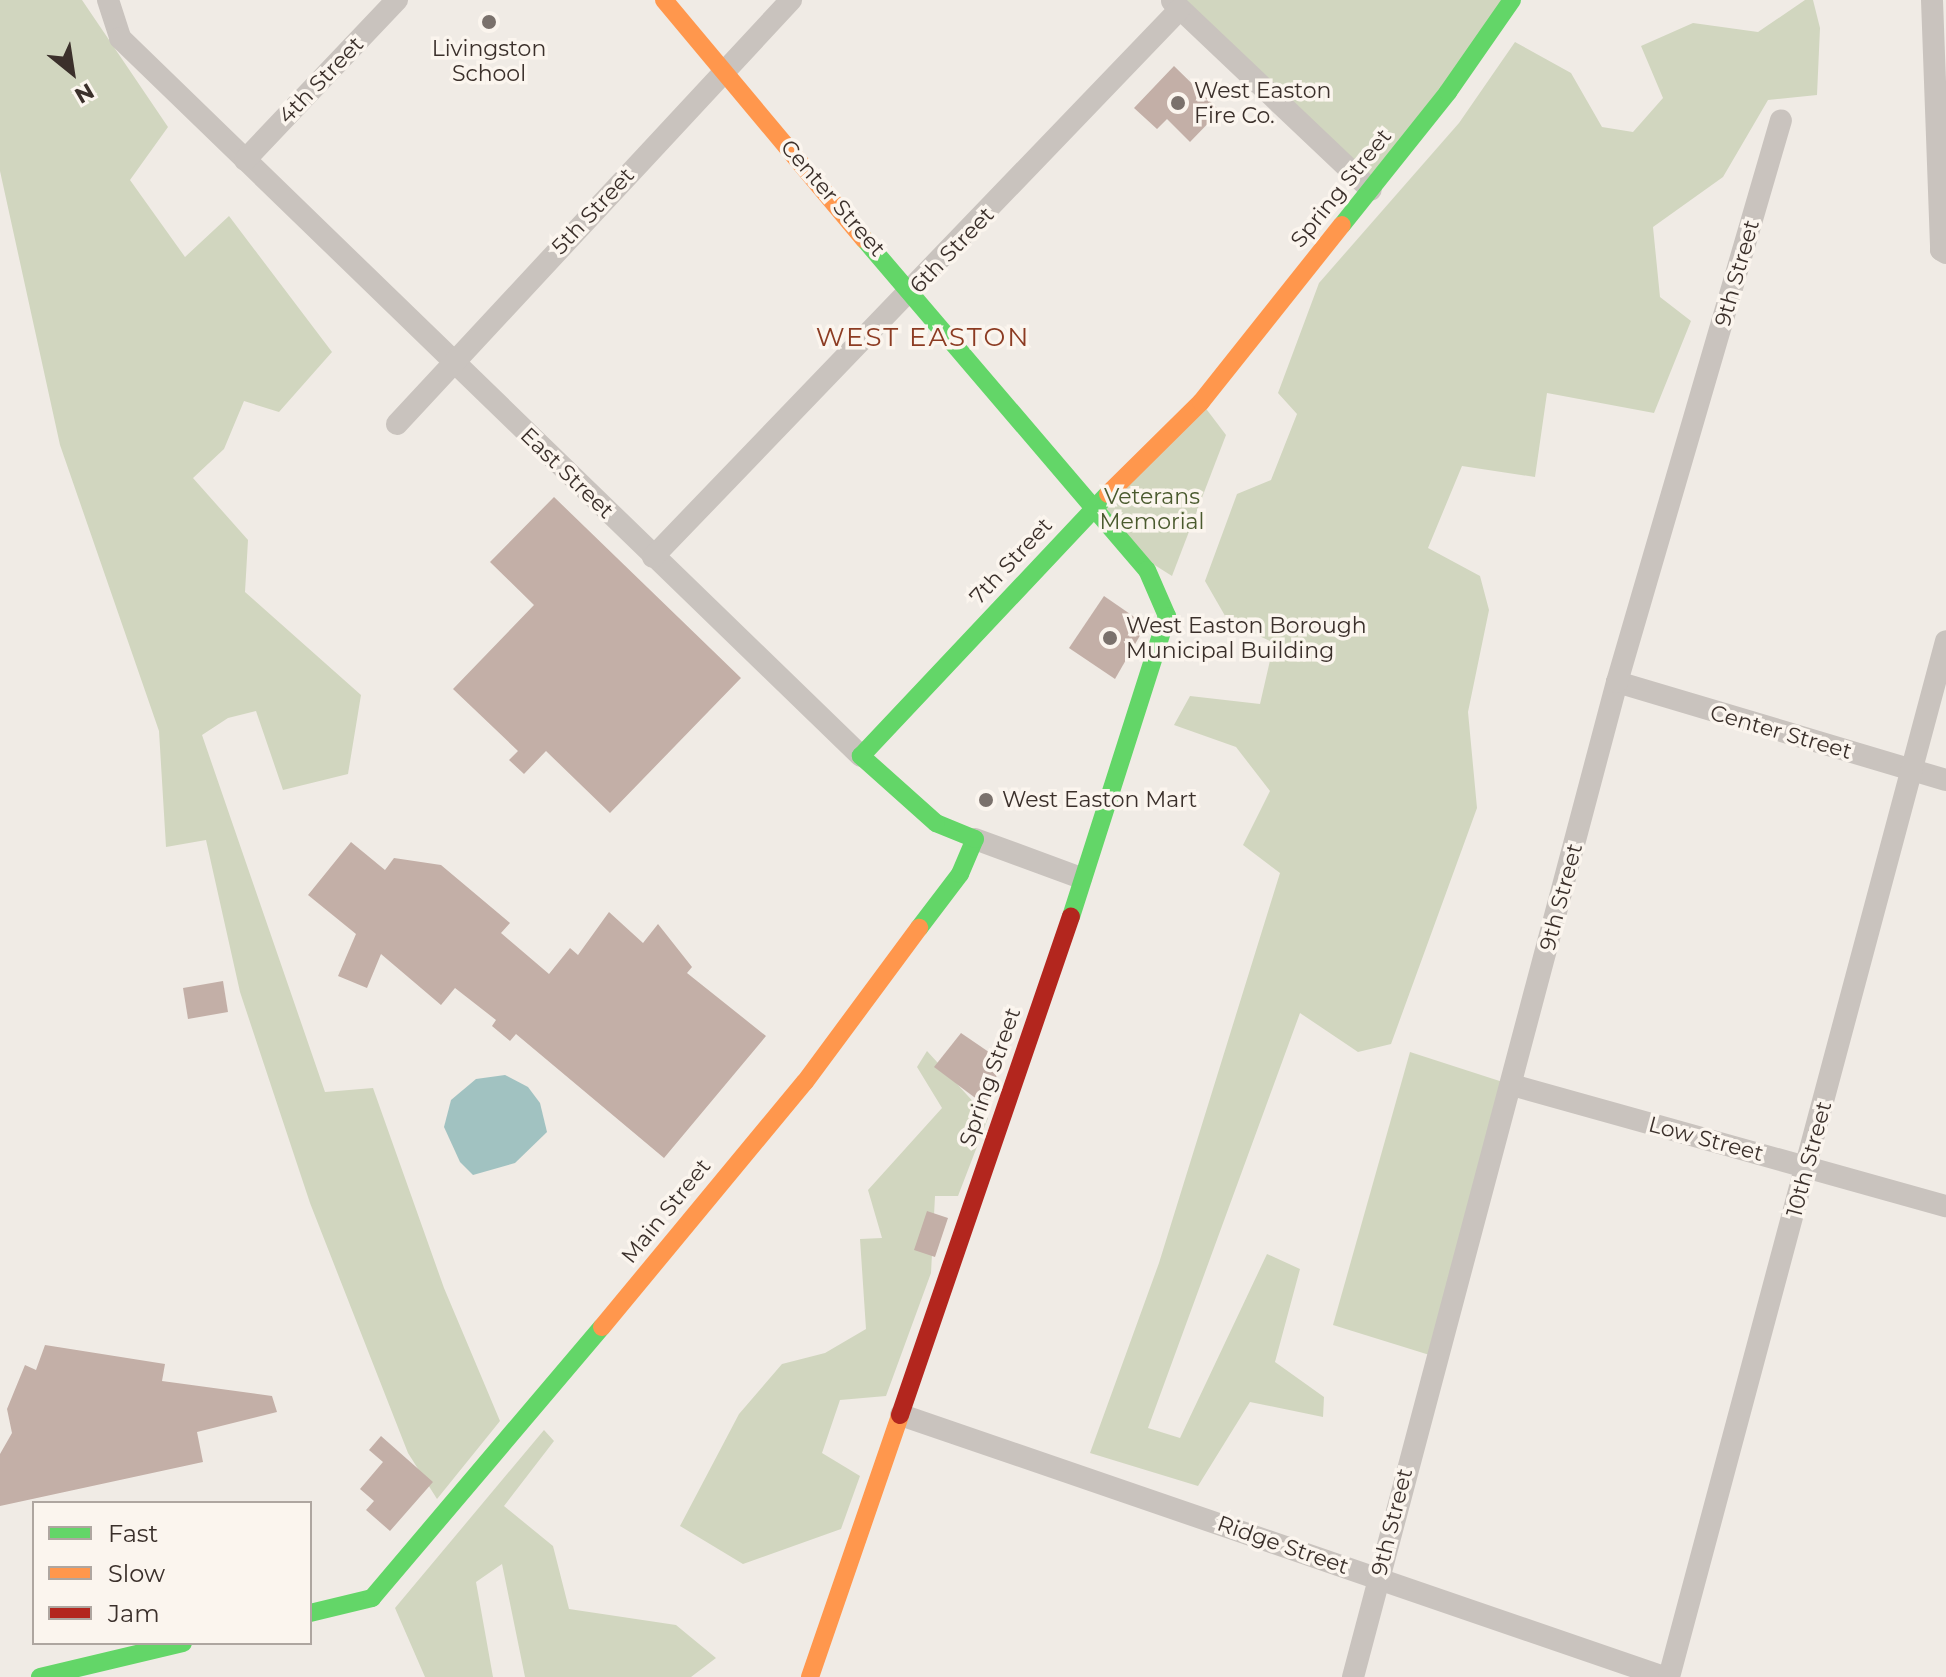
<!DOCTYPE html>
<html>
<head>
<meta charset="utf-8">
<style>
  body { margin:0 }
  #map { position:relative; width:1946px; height:1677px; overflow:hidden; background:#f0ebe5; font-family:Montserrat,sans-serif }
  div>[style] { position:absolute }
  .green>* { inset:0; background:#d1d6bf }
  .water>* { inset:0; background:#a1c2c1 }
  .building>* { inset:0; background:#c3afa7 }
  .street>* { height:22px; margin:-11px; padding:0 11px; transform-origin:11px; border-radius:11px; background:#c9c3be }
  .fast>* { height:18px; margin:-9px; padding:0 9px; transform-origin:9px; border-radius:9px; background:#63d668 }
  .slow>* { height:18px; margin:-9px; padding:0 9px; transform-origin:9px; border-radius:9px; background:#ff974d }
  .jam>* { height:18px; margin:-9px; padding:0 9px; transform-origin:9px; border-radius:9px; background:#b3261e }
  .dots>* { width:22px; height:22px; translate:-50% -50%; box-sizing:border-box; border:4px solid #fbf5ee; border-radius:50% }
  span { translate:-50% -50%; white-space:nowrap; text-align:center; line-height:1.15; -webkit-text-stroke:7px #fbf5ee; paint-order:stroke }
  .poi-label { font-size:22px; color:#3b302b }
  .left { translate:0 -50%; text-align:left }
  .street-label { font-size:22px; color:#3b302b }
  .park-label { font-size:22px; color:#4a5a2e }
  .quarter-label { font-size:26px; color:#8c3b22; letter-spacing:2px }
  .legend { position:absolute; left:32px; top:1501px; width:280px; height:144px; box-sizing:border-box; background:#fbf5ee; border:2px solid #aea6a0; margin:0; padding:10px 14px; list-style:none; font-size:24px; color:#3b302b }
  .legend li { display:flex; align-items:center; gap:16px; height:40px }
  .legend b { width:40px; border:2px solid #aea6a0 }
  .north { position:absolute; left:32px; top:32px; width:80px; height:80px; -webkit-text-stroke:6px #fbf5ee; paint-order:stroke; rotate:150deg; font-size:22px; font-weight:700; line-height:32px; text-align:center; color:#3b302b }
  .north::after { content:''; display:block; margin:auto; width:28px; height:36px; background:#3b302b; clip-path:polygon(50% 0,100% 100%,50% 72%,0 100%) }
</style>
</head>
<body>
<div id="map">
  <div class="green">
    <div style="clip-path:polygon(0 0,82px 0,168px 127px,130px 180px,185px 257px,229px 216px,332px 352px,279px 412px,244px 401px,224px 449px,193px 478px,248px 540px,245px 592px,361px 695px,348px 774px,283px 790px,256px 711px,228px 718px,202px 735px,325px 1092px,373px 1088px,444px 1288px,500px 1421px,437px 1499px,408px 1453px,310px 1203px,240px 992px,206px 840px,166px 847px,159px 731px,60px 445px,0 171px)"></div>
    <div style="clip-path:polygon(1172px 0,1510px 0,1371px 190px)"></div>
    <div style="clip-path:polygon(1805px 0,1813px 0,1820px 28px,1817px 95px,1768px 100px,1723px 177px,1653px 227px,1660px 297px,1691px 321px,1654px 413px,1547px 393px,1535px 477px,1462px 466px,1428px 548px,1480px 576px,1489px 610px,1468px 712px,1477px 808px,1391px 1044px,1358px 1052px,1300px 1013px,1148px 1428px,1180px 1438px,1267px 1254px,1300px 1269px,1275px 1362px,1324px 1397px,1323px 1417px,1250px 1402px,1198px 1486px,1090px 1453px,1159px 1263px,1280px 873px,1243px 845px,1270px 791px,1236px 747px,1174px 725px,1190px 696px,1260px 704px,1274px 643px,1228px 621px,1205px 581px,1237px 494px,1271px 480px,1297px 414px,1278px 393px,1319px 283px,1459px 123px,1515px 42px,1571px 73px,1602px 127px,1633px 132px,1663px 98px,1641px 46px,1693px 23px,1758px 32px)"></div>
    <div style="clip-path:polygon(1201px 402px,1226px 435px,1172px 576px,1126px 547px,1091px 510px)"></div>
    <div style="clip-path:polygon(927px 1051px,988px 1118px,958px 1196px,935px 1196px,931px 1273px,886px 1396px,840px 1400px,822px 1453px,860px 1476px,841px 1529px,743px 1564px,680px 1526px,739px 1414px,782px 1364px,825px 1353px,866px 1329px,860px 1239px,882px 1238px,868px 1190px,942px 1108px,917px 1067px)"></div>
    <div style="clip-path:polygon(1410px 1052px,1512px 1085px,1436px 1357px,1333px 1325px)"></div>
    <div style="clip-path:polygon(544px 1430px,554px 1441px,504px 1506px,553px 1546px,569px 1609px,676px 1625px,716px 1658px,691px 1677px,525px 1677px,502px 1564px,476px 1582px,493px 1677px,425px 1677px,395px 1608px)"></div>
  </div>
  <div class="water">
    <div style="clip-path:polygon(505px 1075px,528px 1087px,540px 1103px,547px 1132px,515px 1163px,473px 1175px,460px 1162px,444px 1127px,451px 1100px,476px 1079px)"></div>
  </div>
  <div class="building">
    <div style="clip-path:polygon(1174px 66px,1220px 111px,1190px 142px,1167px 119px,1157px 129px,1134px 108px)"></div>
    <div style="clip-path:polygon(554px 497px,741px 678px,610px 813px,546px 751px,524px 774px,509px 760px,518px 751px,453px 689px,534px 605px,490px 562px)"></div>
    <div style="clip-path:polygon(1104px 596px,1146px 625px,1115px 679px,1069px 648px)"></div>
    <div style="clip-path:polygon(351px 842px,385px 870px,394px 858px,441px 865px,510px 923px,501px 933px,549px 974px,570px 948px,578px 955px,609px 912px,643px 943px,658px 924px,692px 967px,687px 973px,766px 1036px,664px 1158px,516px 1034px,510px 1041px,492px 1026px,496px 1020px,455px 988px,441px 1005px,381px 954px,367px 988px,338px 976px,356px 934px,308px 895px)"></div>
    <div style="clip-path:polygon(223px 981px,228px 1012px,188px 1019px,183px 988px)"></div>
    <div style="clip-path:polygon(961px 1033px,1002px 1061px,986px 1106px,934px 1067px)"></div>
    <div style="clip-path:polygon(927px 1211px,948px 1218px,935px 1257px,914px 1250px)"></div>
    <div style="clip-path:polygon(45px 1345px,165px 1364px,162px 1381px,272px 1396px,277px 1412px,197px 1432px,203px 1462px,0 1506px,0 1454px,12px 1433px,7px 1409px,25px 1365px,36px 1370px)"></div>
    <div style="clip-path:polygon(381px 1436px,433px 1482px,390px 1531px,366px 1510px,374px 1501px,360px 1489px,383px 1462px,369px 1450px)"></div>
  </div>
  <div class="street">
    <div style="left:108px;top:0;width:40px;rotate:72deg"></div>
    <div style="left:120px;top:38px;width:1032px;rotate:44.1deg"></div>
    <div style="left:1932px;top:0;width:250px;rotate:87.9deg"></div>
    <div style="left:1941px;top:250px;width:6px;rotate:31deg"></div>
    <div style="left:1172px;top:1px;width:274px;rotate:43.5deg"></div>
    <div style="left:245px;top:160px;width:221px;rotate:-46.5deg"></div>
    <div style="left:397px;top:424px;width:579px;rotate:-47.1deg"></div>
    <div style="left:653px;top:557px;width:760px;rotate:-46.12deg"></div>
    <div style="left:1617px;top:682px;width:343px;rotate:16.6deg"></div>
    <div style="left:975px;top:839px;width:113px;rotate:20.2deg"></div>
    <div style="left:1512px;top:1085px;width:451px;rotate:15.6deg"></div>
    <div style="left:901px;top:1415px;width:807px;rotate:18.95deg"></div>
    <div style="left:1353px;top:1677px;width:1029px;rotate:-75.14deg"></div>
    <div style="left:1617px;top:682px;width:585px;rotate:-73.73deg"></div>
    <div style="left:1669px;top:1677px;width:1072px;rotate:-75.03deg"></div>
  </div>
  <div class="fast">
    <div style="left:1342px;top:225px;width:170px;rotate:-51.4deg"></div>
    <div style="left:1448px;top:92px;width:112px;rotate:-55.2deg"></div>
    <div style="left:864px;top:239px;width:435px;rotate:49.5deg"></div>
    <div style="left:1147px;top:570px;width:50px;rotate:66.5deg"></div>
    <div style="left:1167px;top:616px;width:315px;rotate:107.7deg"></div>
    <div style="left:919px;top:928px;width:68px;rotate:-52.8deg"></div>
    <div style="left:960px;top:874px;width:38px;rotate:-67deg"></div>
    <div style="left:975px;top:839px;width:42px;rotate:-157.7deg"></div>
    <div style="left:936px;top:823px;width:101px;rotate:-138.2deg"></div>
    <div style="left:861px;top:756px;width:360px;rotate:-46.7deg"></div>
    <div style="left:310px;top:1613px;width:64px;rotate:-13.6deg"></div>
    <div style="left:372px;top:1598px;width:355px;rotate:-49.7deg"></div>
    <div style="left:40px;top:1677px;width:147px;rotate:-13.4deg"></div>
  </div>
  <div class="slow">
    <div style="left:664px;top:0;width:312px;rotate:50.1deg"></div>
    <div style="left:1108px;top:494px;width:131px;rotate:-44.7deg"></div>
    <div style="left:1201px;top:402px;width:226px;rotate:-51.5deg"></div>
    <div style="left:602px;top:1327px;width:318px;rotate:-50.4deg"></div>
    <div style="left:805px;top:1082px;width:192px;rotate:-53.5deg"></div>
    <div style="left:810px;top:1677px;width:277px;rotate:-71deg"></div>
  </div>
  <div class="jam">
    <div style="left:900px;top:1415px;width:527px;rotate:-71.08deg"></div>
  </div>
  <div class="dots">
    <div style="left:489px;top:22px;background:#7a716c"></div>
    <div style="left:1178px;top:103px;background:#7a716c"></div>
    <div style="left:1110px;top:638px;background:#7a716c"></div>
    <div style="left:986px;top:800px;background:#7a716c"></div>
  </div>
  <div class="poi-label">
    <span style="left:489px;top:61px">Livingston<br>School</span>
    <span class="left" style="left:1194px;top:103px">West Easton<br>Fire Co.</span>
    <span class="left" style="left:1126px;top:638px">West Easton Borough<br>Municipal Building</span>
    <span class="left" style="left:1002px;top:800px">West Easton Mart</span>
  </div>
  <div class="street-label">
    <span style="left:321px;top:80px;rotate:-46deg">4th Street</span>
    <span style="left:1341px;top:188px;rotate:-51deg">Spring Street</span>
    <span style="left:833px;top:198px;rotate:49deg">Center Street</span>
    <span style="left:593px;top:211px;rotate:-47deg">5th Street</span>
    <span style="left:952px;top:250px;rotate:-46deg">6th Street</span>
    <span style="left:1737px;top:273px;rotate:-74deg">9th Street</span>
    <span style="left:567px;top:473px;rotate:44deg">East Street</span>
    <span style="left:1011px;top:561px;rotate:-47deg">7th Street</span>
    <span style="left:1781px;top:732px;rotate:16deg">Center Street</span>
    <span style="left:1561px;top:897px;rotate:-75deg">9th Street</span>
    <span style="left:990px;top:1077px;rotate:-71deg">Spring Street</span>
    <span style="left:1706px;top:1139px;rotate:15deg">Low Street</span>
    <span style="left:1809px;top:1159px;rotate:-75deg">10th Street</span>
    <span style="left:666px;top:1211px;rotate:-51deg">Main Street</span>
    <span style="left:1392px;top:1522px;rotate:-76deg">9th Street</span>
    <span style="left:1283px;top:1545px;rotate:19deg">Ridge Street</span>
  </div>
  <div class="park-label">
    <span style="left:1152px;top:509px">Veterans<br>Memorial</span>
  </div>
  <div class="quarter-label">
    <span style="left:923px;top:338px">WEST EASTON</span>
  </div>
  <ul class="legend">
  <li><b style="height:10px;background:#63d668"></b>Fast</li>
  <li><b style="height:10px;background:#ff974d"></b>Slow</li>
  <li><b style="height:10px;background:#b3261e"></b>Jam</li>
  </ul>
  <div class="north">N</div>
</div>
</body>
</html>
